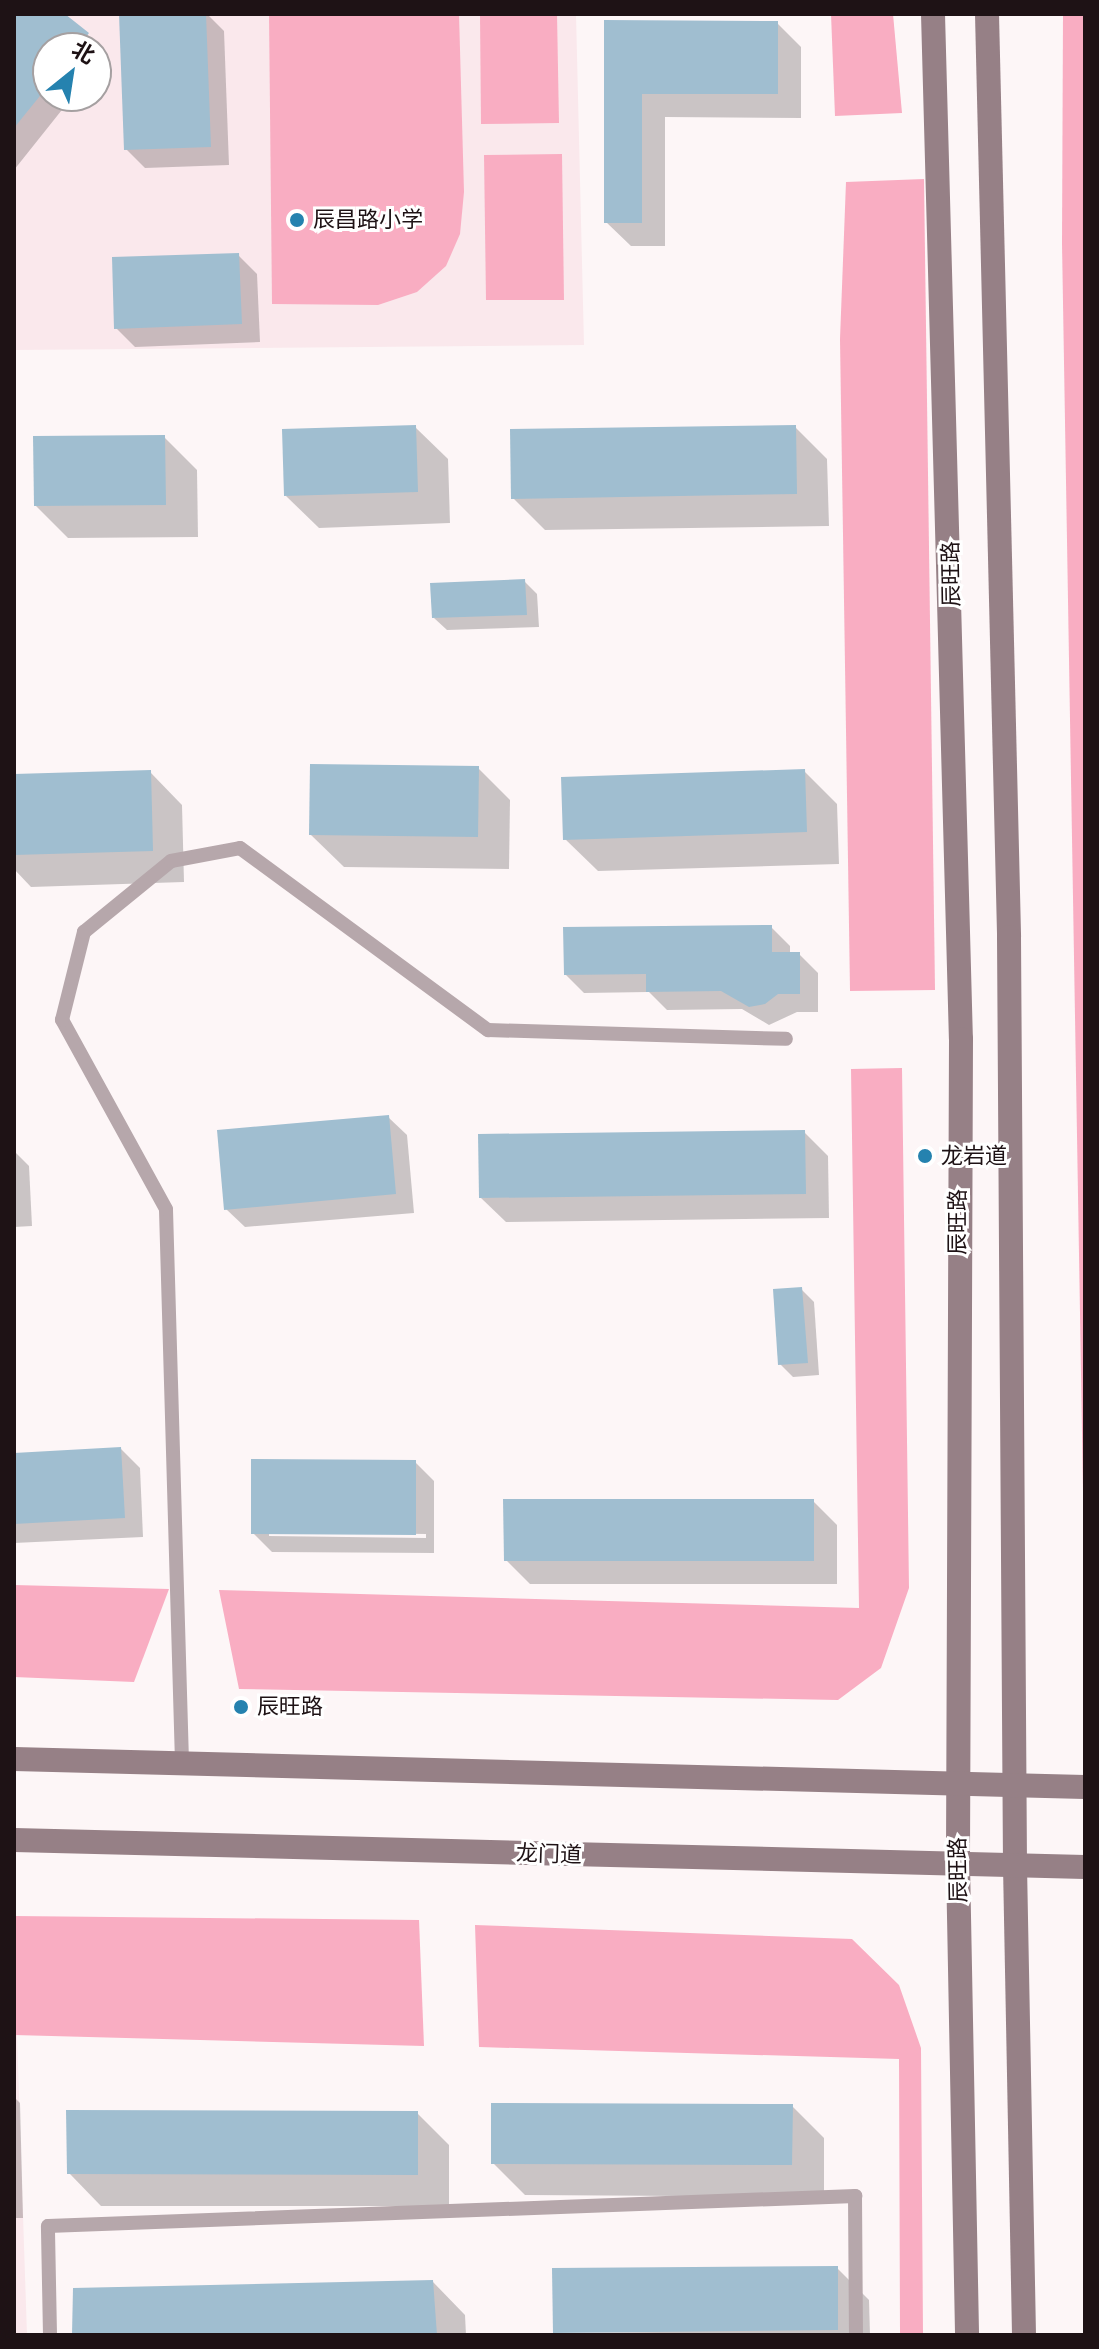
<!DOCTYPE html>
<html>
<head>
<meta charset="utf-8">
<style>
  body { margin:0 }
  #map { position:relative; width:1099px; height:2349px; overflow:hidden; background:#fdf6f7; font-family:Signika,"Noto Sans SC",sans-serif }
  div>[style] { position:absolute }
  .built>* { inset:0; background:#fae8ec }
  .green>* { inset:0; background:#f9adc2 }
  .shadow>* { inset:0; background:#0003 }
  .building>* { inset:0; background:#a0bed0 }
  .lane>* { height:14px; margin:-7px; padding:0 7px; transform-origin:7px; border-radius:7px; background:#b6a7ab }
  .secondary>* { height:24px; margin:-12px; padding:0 12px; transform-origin:12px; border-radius:12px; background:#968086 }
  .dots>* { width:22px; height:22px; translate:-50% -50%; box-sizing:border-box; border:4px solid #fff; border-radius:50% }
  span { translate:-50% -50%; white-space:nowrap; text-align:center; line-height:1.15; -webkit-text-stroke:6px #fff; paint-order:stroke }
  .poi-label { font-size:22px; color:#1e1215 }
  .left { translate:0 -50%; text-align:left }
  .street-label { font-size:22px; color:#1e1215 }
  .frame { position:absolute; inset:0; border:16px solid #1e1215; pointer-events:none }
  .north { position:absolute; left:32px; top:32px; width:80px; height:80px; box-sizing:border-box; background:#fff; border:2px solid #a5a0a1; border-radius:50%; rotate:30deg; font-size:22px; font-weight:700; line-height:32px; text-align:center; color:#1e1215 }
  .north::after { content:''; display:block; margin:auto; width:28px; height:36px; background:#2582af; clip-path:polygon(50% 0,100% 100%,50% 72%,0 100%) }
</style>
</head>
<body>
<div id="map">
  <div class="built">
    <div style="clip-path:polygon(evenodd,14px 14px,576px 14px,584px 345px,14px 350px,14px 14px,48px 48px,96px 48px,96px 96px,48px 96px,48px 48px)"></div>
    <div style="clip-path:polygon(14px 2035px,17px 2035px,27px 2335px,14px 2335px)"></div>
  </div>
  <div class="green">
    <div style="clip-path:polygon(269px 14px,459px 14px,464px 192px,460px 234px,446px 266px,417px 292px,378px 305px,272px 304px)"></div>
    <div style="clip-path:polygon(480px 14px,557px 14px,559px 123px,481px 124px)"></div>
    <div style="clip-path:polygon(831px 14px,893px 14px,902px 113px,835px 116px)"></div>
    <div style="clip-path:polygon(1063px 14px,1085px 14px,1085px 1611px,1062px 243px)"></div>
    <div style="clip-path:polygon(562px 154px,564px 300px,486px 300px,484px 155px)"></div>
    <div style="clip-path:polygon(924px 179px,935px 990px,850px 991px,840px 339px,846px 182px)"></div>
    <div style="clip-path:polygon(902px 1068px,909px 1588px,881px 1668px,838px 1700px,239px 1689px,219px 1590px,859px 1608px,851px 1069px)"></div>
    <div style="clip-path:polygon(14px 1585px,169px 1589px,134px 1682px,14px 1677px)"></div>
    <div style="clip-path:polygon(14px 1916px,419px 1920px,424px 2046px,14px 2035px)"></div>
    <div style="clip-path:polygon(475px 1925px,852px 1939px,899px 1985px,921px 2048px,923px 2335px,900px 2335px,899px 2059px,479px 2047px)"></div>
  </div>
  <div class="shadow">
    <div style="clip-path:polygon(14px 14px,62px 14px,107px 54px,96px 67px,96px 48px,48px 48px,48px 96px,73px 96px,14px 170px)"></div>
    <div style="clip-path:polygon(163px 14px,207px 14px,224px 31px,229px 165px,145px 168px,126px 149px)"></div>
    <div style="clip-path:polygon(606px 22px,777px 23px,801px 47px,801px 118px,665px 117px,665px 246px,631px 246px,606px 222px)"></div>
    <div style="clip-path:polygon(238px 255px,257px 274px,260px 342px,135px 347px,116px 328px)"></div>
    <div style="clip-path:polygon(415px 427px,448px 459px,450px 523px,319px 528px,286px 496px)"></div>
    <div style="clip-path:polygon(795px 427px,827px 459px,829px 526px,545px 530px,513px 498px)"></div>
    <div style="clip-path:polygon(164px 437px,197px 470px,198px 537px,68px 538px,36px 506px)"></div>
    <div style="clip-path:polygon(524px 581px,537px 594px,539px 627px,447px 630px,434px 618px)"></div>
    <div style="clip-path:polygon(478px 768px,510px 800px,509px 869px,344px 867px,311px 835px)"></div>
    <div style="clip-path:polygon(804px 771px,837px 804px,839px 864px,598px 871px,565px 839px)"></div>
    <div style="clip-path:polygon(150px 772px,182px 805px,184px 882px,31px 887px,14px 869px,14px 776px)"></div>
    <div style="clip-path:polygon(771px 927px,790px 946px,790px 954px,799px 954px,818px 973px,818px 1012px,797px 1012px,769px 1025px,742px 1009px,667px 1010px,649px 992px,584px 993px,566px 975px)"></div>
    <div style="clip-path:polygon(388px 1117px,407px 1135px,414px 1213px,245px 1227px,226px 1209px)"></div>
    <div style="clip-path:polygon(804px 1132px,828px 1156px,829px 1218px,506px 1222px,481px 1198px)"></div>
    <div style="clip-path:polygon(14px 1151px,29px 1166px,32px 1226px,14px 1227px)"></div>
    <div style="clip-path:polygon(802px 1290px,814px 1302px,819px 1375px,793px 1377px,780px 1364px)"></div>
    <div style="clip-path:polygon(121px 1449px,140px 1468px,143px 1537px,14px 1543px,14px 1455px)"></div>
    <div style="clip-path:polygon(evenodd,415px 1462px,434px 1481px,434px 1553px,272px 1552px,253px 1533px,415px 1462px,269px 1532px,426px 1534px,426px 1538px,269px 1536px,269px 1532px)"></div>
    <div style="clip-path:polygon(813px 1501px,837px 1525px,837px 1584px,530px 1584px,506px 1560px)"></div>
    <div style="clip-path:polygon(14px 2097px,20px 2103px,23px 2218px,14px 2218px)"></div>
    <div style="clip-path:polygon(792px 2106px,824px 2138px,824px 2197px,525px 2195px,493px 2163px)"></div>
    <div style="clip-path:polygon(417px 2113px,449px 2145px,449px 2206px,101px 2206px,69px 2173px)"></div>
    <div style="clip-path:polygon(837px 2268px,869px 2300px,870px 2335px,555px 2332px)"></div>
    <div style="clip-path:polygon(433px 2282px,465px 2315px,466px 2335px,74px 2335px)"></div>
  </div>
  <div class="building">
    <div style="clip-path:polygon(14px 14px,65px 14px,89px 33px,78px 48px,48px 48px,48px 86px,14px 128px)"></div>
    <div style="clip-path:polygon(119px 14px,206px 14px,211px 147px,124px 150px)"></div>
    <div style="clip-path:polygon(604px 20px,778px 21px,778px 94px,642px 94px,642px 223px,604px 223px)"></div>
    <div style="clip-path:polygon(239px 253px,242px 324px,114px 329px,112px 257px)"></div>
    <div style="clip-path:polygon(416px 425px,418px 492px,284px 496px,282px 429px)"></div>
    <div style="clip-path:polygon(796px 425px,797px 494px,511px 499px,510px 429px)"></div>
    <div style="clip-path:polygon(165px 435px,166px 505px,34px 506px,33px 436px)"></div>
    <div style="clip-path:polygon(525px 579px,527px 615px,432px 618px,430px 583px)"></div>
    <div style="clip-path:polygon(310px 764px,479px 766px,478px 837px,309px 835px)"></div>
    <div style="clip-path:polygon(805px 769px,807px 832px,563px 840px,561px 777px)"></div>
    <div style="clip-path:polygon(151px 770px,153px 851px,14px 855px,14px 774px)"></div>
    <div style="clip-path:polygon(772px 925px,772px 952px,800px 952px,800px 994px,778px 994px,765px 1004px,749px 1007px,721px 991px,646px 992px,646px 974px,564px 975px,563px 927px)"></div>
    <div style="clip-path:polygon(389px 1115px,396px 1194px,224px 1210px,217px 1130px)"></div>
    <div style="clip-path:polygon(805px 1130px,806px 1194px,479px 1198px,478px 1134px)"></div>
    <div style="clip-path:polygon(802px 1287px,808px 1363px,778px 1365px,773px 1289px)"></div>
    <div style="clip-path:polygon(121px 1447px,125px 1518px,14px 1524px,14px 1453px)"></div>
    <div style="clip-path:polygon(251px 1459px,416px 1460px,416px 1535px,251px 1534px)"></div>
    <div style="clip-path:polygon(503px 1499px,814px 1499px,814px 1561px,504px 1561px)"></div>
    <div style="clip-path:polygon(491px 2103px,793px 2104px,792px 2165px,491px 2164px)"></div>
    <div style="clip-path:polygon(66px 2110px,418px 2111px,418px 2175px,67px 2174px)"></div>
    <div style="clip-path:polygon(838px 2266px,838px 2330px,553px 2333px,552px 2268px)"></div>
    <div style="clip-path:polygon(433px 2280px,437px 2335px,72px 2335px,73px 2288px)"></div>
  </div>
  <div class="lane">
    <div style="left:182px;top:1762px;width:553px;rotate:-91.66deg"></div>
    <div style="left:166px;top:1209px;width:216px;rotate:-118.8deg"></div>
    <div style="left:62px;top:1020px;width:91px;rotate:-76deg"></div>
    <div style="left:84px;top:932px;width:112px;rotate:-39.2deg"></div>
    <div style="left:171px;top:861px;width:70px;rotate:-10.7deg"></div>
    <div style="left:240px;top:848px;width:308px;rotate:36.3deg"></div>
    <div style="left:488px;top:1030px;width:298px;rotate:1.7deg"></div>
    <div style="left:50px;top:2335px;width:109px;rotate:-91.1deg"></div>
    <div style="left:48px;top:2226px;width:808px;rotate:-2.13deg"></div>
    <div style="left:855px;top:2196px;width:139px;rotate:89.6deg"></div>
  </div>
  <div class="secondary">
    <div style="left:933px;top:14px;width:1025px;rotate:88.44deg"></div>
    <div style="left:961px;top:1039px;width:825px;rotate:90.21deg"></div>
    <div style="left:958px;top:1864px;width:471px;rotate:88.9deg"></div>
    <div style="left:987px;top:14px;width:923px;rotate:88.63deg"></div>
    <div style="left:1009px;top:937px;width:929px;rotate:89.63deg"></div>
    <div style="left:1015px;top:1866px;width:469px;rotate:88.9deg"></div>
    <div style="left:14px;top:1759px;width:1071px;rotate:1.5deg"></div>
    <div style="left:14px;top:1840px;width:1071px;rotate:1.44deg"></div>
  </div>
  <div class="dots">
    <div style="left:297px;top:220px;background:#2582af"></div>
    <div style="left:925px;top:1156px;background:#2582af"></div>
    <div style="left:241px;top:1707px;background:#2582af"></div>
  </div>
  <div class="poi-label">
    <span class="left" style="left:313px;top:220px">辰昌路小学</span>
    <span class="left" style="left:941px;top:1156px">龙岩道</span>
    <span class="left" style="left:257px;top:1707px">辰旺路</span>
  </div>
  <div class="street-label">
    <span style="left:951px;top:574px;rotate:-91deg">辰旺路</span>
    <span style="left:958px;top:1222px;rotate:-90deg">辰旺路</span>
    <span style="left:549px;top:1854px;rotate:2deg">龙门道</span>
    <span style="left:958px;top:1870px;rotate:-91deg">辰旺路</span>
  </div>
  <div class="frame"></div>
  <div class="north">北</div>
</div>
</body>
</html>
